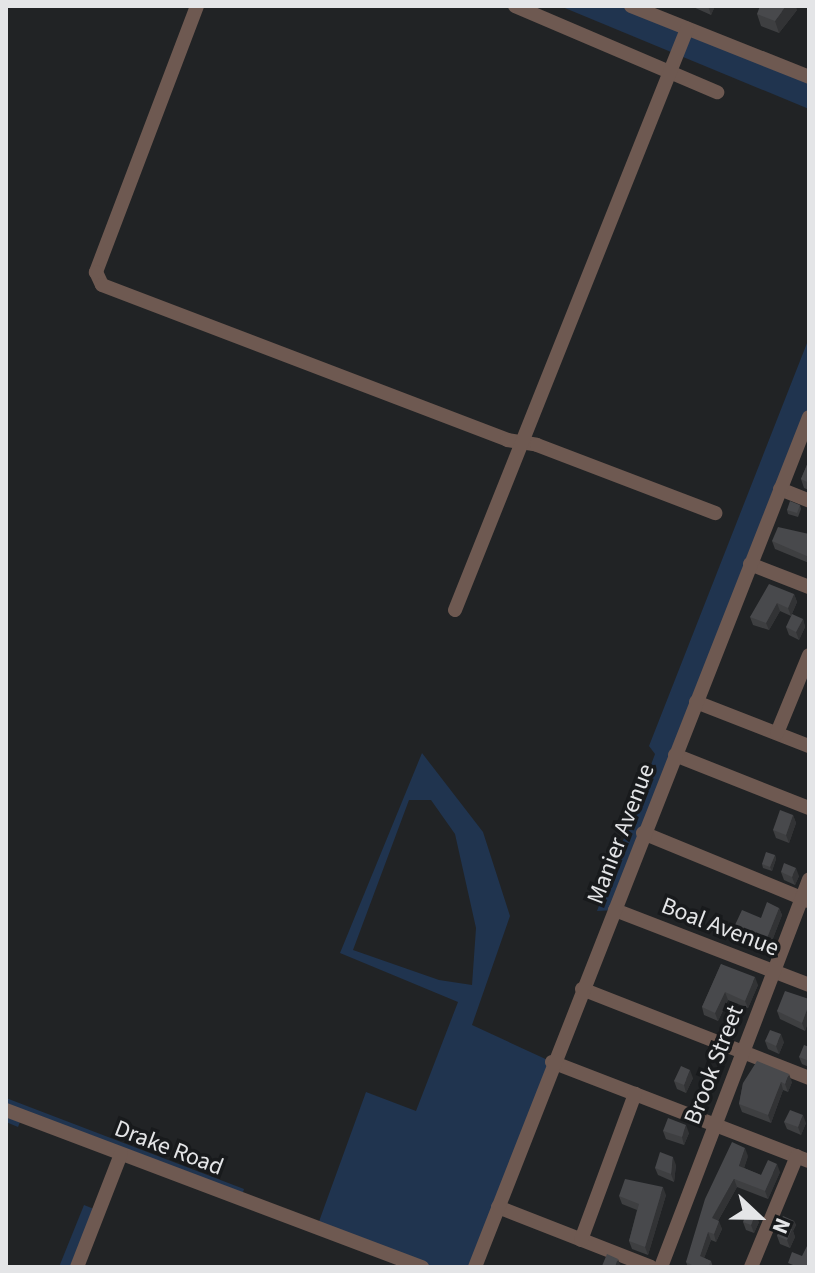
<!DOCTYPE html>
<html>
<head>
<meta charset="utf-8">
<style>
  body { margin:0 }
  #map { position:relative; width:815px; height:1273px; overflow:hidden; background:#212325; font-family:"Source Sans 3",sans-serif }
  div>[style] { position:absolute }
  .green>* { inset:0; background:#20344f }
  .minor>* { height:14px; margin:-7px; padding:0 7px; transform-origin:7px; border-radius:7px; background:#6e5951 }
  .wall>* { inset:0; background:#3e3f41 }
  .shaded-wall>* { inset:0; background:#323335 }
  .building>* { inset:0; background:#48494c }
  span { translate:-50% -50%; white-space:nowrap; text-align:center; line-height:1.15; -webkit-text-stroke:7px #181a1c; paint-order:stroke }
  .street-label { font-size:24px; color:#e4e5e7 }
  .frame { position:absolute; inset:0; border:8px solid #e4e5e7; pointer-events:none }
  .north { position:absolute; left:719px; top:1177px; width:80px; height:80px; -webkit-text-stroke:6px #181a1c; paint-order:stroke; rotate:112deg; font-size:22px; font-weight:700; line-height:32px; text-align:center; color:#e4e5e7 }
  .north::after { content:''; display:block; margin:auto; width:28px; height:36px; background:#e4e5e7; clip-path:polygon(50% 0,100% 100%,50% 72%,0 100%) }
</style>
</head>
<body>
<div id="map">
  <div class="green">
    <div style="clip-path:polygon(560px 6px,631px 6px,809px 77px,809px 109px)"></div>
    <div style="clip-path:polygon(809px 338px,809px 417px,615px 910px,597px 911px,655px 754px,649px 746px)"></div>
    <div style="clip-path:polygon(evenodd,422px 753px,483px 832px,510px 916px,472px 1025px,552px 1062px,475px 1267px,422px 1267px,317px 1227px,366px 1092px,416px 1111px,458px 1002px,340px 953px,422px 753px,409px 800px,431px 800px,455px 834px,476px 928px,472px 985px,439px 980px,353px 950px,409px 800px)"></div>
    <div style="clip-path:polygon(6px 1098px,244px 1189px,241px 1199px,22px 1117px,18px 1127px,6px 1122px)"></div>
    <div style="clip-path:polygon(84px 1205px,99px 1211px,77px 1267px,59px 1267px)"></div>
  </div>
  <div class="minor">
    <div style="left:197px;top:6px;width:285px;rotate:110.8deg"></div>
    <div style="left:96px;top:272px;width:14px;rotate:65deg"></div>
    <div style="left:102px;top:285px;width:434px;rotate:20.9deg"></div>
    <div style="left:507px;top:440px;width:30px;rotate:9deg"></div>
    <div style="left:537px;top:445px;width:191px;rotate:20.9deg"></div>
    <div style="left:515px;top:6px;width:220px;rotate:23.1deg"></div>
    <div style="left:631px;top:6px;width:192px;rotate:21.7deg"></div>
    <div style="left:780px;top:489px;width:31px;rotate:22deg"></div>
    <div style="left:750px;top:564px;width:63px;rotate:21.3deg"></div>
    <div style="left:455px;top:610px;width:626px;rotate:-68.23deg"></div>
    <div style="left:696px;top:702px;width:121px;rotate:21.3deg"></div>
    <div style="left:777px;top:733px;width:84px;rotate:-67.7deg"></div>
    <div style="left:675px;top:755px;width:144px;rotate:21.6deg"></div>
    <div style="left:643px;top:833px;width:179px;rotate:22.3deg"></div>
    <div style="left:615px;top:910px;width:208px;rotate:21.1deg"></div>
    <div style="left:582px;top:989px;width:244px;rotate:21.4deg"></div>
    <div style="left:552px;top:1062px;width:275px;rotate:21.1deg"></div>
    <div style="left:6px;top:1110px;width:445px;rotate:20.7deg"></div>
    <div style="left:498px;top:1207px;width:164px;rotate:21.4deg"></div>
    <div style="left:581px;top:1240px;width:156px;rotate:-69.7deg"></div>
    <div style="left:77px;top:1267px;width:121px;rotate:-68.7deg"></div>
    <div style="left:475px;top:1267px;width:913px;rotate:-68.55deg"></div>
    <div style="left:661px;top:1267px;width:415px;rotate:-69.1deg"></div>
    <div style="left:751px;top:1267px;width:120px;rotate:-67.5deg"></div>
  </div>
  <div class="wall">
    <div style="clip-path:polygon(691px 6px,715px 6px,711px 15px)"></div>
    <div style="clip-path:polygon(797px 10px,779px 33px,761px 26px,757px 14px)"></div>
    <div style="clip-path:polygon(809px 460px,809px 490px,804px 488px,801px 479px)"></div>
    <div style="clip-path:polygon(800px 505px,801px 509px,798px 517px,788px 514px,787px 510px)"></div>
    <div style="clip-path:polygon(809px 534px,809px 563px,775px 549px,772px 541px)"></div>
    <div style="clip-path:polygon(794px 594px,797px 602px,791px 616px,780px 611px,769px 630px,753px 625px,750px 617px)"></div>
    <div style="clip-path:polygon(803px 619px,805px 627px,799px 640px,789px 635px,786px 627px)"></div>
    <div style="clip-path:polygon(793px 815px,796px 823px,789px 843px,776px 838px,773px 830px)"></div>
    <div style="clip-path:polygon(775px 855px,776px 859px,772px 871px,763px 868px,762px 864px)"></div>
    <div style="clip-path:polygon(781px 872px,799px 876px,795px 885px,784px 880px)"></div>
    <div style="clip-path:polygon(779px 908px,782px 915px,770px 946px,738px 933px,735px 925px,761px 918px)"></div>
    <div style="clip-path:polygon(721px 964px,758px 985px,748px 1008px,728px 1000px,718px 1021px,704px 1015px,702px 1007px)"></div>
    <div style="clip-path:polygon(809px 999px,809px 1019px,805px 1031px,780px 1019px,777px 1011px)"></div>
    <div style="clip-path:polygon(765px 1041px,784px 1042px,779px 1054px,768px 1049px)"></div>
    <div style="clip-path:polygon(809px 1047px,809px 1067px,802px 1064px,799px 1057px)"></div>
    <div style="clip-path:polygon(693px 1078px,686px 1093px,677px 1089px,674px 1081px)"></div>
    <div style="clip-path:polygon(792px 1082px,788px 1092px,783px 1090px,771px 1123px,742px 1112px,739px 1104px,743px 1083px)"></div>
    <div style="clip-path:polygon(784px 1122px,806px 1123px,801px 1135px,787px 1129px)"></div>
    <div style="clip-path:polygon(663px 1131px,689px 1133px,684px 1145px,666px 1139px)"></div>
    <div style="clip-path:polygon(748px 1156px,744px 1168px,761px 1175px,780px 1172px,768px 1199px,737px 1187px,718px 1221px,722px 1229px,716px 1242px,711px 1240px,704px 1258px,711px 1261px,713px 1267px,688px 1267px,686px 1262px)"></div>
    <div style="clip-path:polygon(676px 1165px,674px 1182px,658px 1175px,655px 1168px)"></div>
    <div style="clip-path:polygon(666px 1195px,648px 1255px,632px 1249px,629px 1241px,637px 1210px,622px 1204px,619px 1196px)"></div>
    <div style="clip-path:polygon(794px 1221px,796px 1225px,793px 1231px,795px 1237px,790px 1248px,780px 1244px,777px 1236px,781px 1227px,779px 1223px)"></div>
    <div style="clip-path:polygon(743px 1222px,759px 1222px,754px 1233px,746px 1230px)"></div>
  </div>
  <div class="shaded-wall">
    <div style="clip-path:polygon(708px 6px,715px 6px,711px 15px)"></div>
    <div style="clip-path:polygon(786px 6px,796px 6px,797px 10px,779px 33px,775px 21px)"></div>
    <div style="clip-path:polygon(794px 594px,797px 602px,791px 616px,788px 608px)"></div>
    <div style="clip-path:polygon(777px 603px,780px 611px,769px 630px,766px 623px)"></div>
    <div style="clip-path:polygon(803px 619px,805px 627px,799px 640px,796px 632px)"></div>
    <div style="clip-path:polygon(793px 815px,796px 823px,789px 843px,786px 835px)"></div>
    <div style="clip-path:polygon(775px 855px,776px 859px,772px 871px,770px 867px)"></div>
    <div style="clip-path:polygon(796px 868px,799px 876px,795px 885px,792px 877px)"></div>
    <div style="clip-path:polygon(779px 908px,782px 915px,770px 946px,767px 938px)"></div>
    <div style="clip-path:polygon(755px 977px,758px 985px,748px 1008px,745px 1001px)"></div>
    <div style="clip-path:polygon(725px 992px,728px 1000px,718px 1021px,715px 1013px)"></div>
    <div style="clip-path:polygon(809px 1004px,809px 1019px,805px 1031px,802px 1023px)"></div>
    <div style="clip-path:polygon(781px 1034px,784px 1042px,779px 1054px,776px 1046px)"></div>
    <div style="clip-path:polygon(690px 1070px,693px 1078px,686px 1093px,684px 1085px)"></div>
    <div style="clip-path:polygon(789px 1074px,792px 1082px,788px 1092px,785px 1084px)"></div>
    <div style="clip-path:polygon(781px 1082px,783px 1090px,771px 1123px,768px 1115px)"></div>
    <div style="clip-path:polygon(803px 1115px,806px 1123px,801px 1135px,798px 1127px)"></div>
    <div style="clip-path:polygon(686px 1125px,689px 1133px,684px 1145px,682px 1137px)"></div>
    <div style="clip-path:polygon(745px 1148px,748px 1156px,742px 1174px,739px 1166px)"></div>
    <div style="clip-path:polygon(673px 1157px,676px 1165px,674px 1182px,671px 1174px)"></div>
    <div style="clip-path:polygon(777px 1164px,780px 1172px,768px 1199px,765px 1191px)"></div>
    <div style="clip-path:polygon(734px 1179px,737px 1187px,715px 1226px,712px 1218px)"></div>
    <div style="clip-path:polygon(663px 1187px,666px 1195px,648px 1255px,645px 1247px)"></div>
    <div style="clip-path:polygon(756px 1214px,759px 1222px,754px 1233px,751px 1225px)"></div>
    <div style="clip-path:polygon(719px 1221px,722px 1229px,716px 1242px,714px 1234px)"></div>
    <div style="clip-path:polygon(794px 1221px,796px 1225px,793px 1231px,795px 1237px,790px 1248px,787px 1240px)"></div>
    <div style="clip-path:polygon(708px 1232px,711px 1240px,702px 1264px,700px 1256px)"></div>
    <div style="clip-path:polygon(618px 1259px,621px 1267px,615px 1267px)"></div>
  </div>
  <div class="building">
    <div style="clip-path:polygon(760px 6px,786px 6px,775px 21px,757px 14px)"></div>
    <div style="clip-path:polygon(809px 460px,809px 483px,801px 479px)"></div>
    <div style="clip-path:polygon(790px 501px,800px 505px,797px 513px,787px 510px)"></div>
    <div style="clip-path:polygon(778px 527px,809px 534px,809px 557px,772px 541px)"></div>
    <div style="clip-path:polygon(769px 584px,794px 594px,788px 608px,777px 603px,766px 623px,750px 617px)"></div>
    <div style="clip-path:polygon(792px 614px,803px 619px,796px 632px,786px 627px)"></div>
    <div style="clip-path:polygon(780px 810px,793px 815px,786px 835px,773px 830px)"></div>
    <div style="clip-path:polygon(766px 852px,775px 855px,770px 867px,762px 864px)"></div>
    <div style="clip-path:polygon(784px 863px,796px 868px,792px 877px,781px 872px)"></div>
    <div style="clip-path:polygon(767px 902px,779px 908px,767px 938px,735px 925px,742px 910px,761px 918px)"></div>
    <div style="clip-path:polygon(721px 964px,755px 977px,745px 1001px,725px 992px,715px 1013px,702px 1007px)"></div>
    <div style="clip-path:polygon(785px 991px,809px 999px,809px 1004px,802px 1023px,777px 1011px)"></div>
    <div style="clip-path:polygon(770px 1030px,781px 1034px,776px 1046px,765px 1041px)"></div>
    <div style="clip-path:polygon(804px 1045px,809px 1047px,809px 1061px,799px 1057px)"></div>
    <div style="clip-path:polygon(757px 1061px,789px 1074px,785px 1084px,781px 1082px,768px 1115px,739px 1104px,743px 1083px)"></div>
    <div style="clip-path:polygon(681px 1066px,690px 1070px,684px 1085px,674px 1081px)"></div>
    <div style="clip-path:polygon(790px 1110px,803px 1115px,798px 1127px,784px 1122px)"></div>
    <div style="clip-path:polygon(668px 1118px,686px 1125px,682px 1137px,663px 1131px)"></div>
    <div style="clip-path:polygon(732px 1142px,745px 1148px,739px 1166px,761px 1175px,768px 1160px,777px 1164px,765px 1191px,734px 1179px,712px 1218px,719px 1221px,714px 1234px,708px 1232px,700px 1256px,711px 1261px,708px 1267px,696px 1267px,686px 1262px,705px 1199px)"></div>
    <div style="clip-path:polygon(660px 1152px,673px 1157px,671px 1174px,655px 1168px)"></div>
    <div style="clip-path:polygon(625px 1179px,663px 1187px,645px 1247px,629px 1241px,639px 1204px,619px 1196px)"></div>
    <div style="clip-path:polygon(747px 1211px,756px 1214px,751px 1225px,743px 1222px)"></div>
    <div style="clip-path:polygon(783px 1216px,794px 1221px,791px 1228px,779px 1223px)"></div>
    <div style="clip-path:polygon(782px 1225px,792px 1229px,787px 1240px,777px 1236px)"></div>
    <div style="clip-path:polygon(809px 1242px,809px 1267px,798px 1267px,788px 1263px,792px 1252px,802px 1256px)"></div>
    <div style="clip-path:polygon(607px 1254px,618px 1259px,615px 1267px,602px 1266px)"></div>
  </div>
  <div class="street-label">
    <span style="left:621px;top:834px;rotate:-69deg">Manier Avenue</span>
    <span style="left:720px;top:927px;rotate:21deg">Boal Avenue</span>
    <span style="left:714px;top:1065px;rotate:-69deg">Brook Street</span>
    <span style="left:169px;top:1148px;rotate:21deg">Drake Road</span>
  </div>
  <div class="frame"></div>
  <div class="north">N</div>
</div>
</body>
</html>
